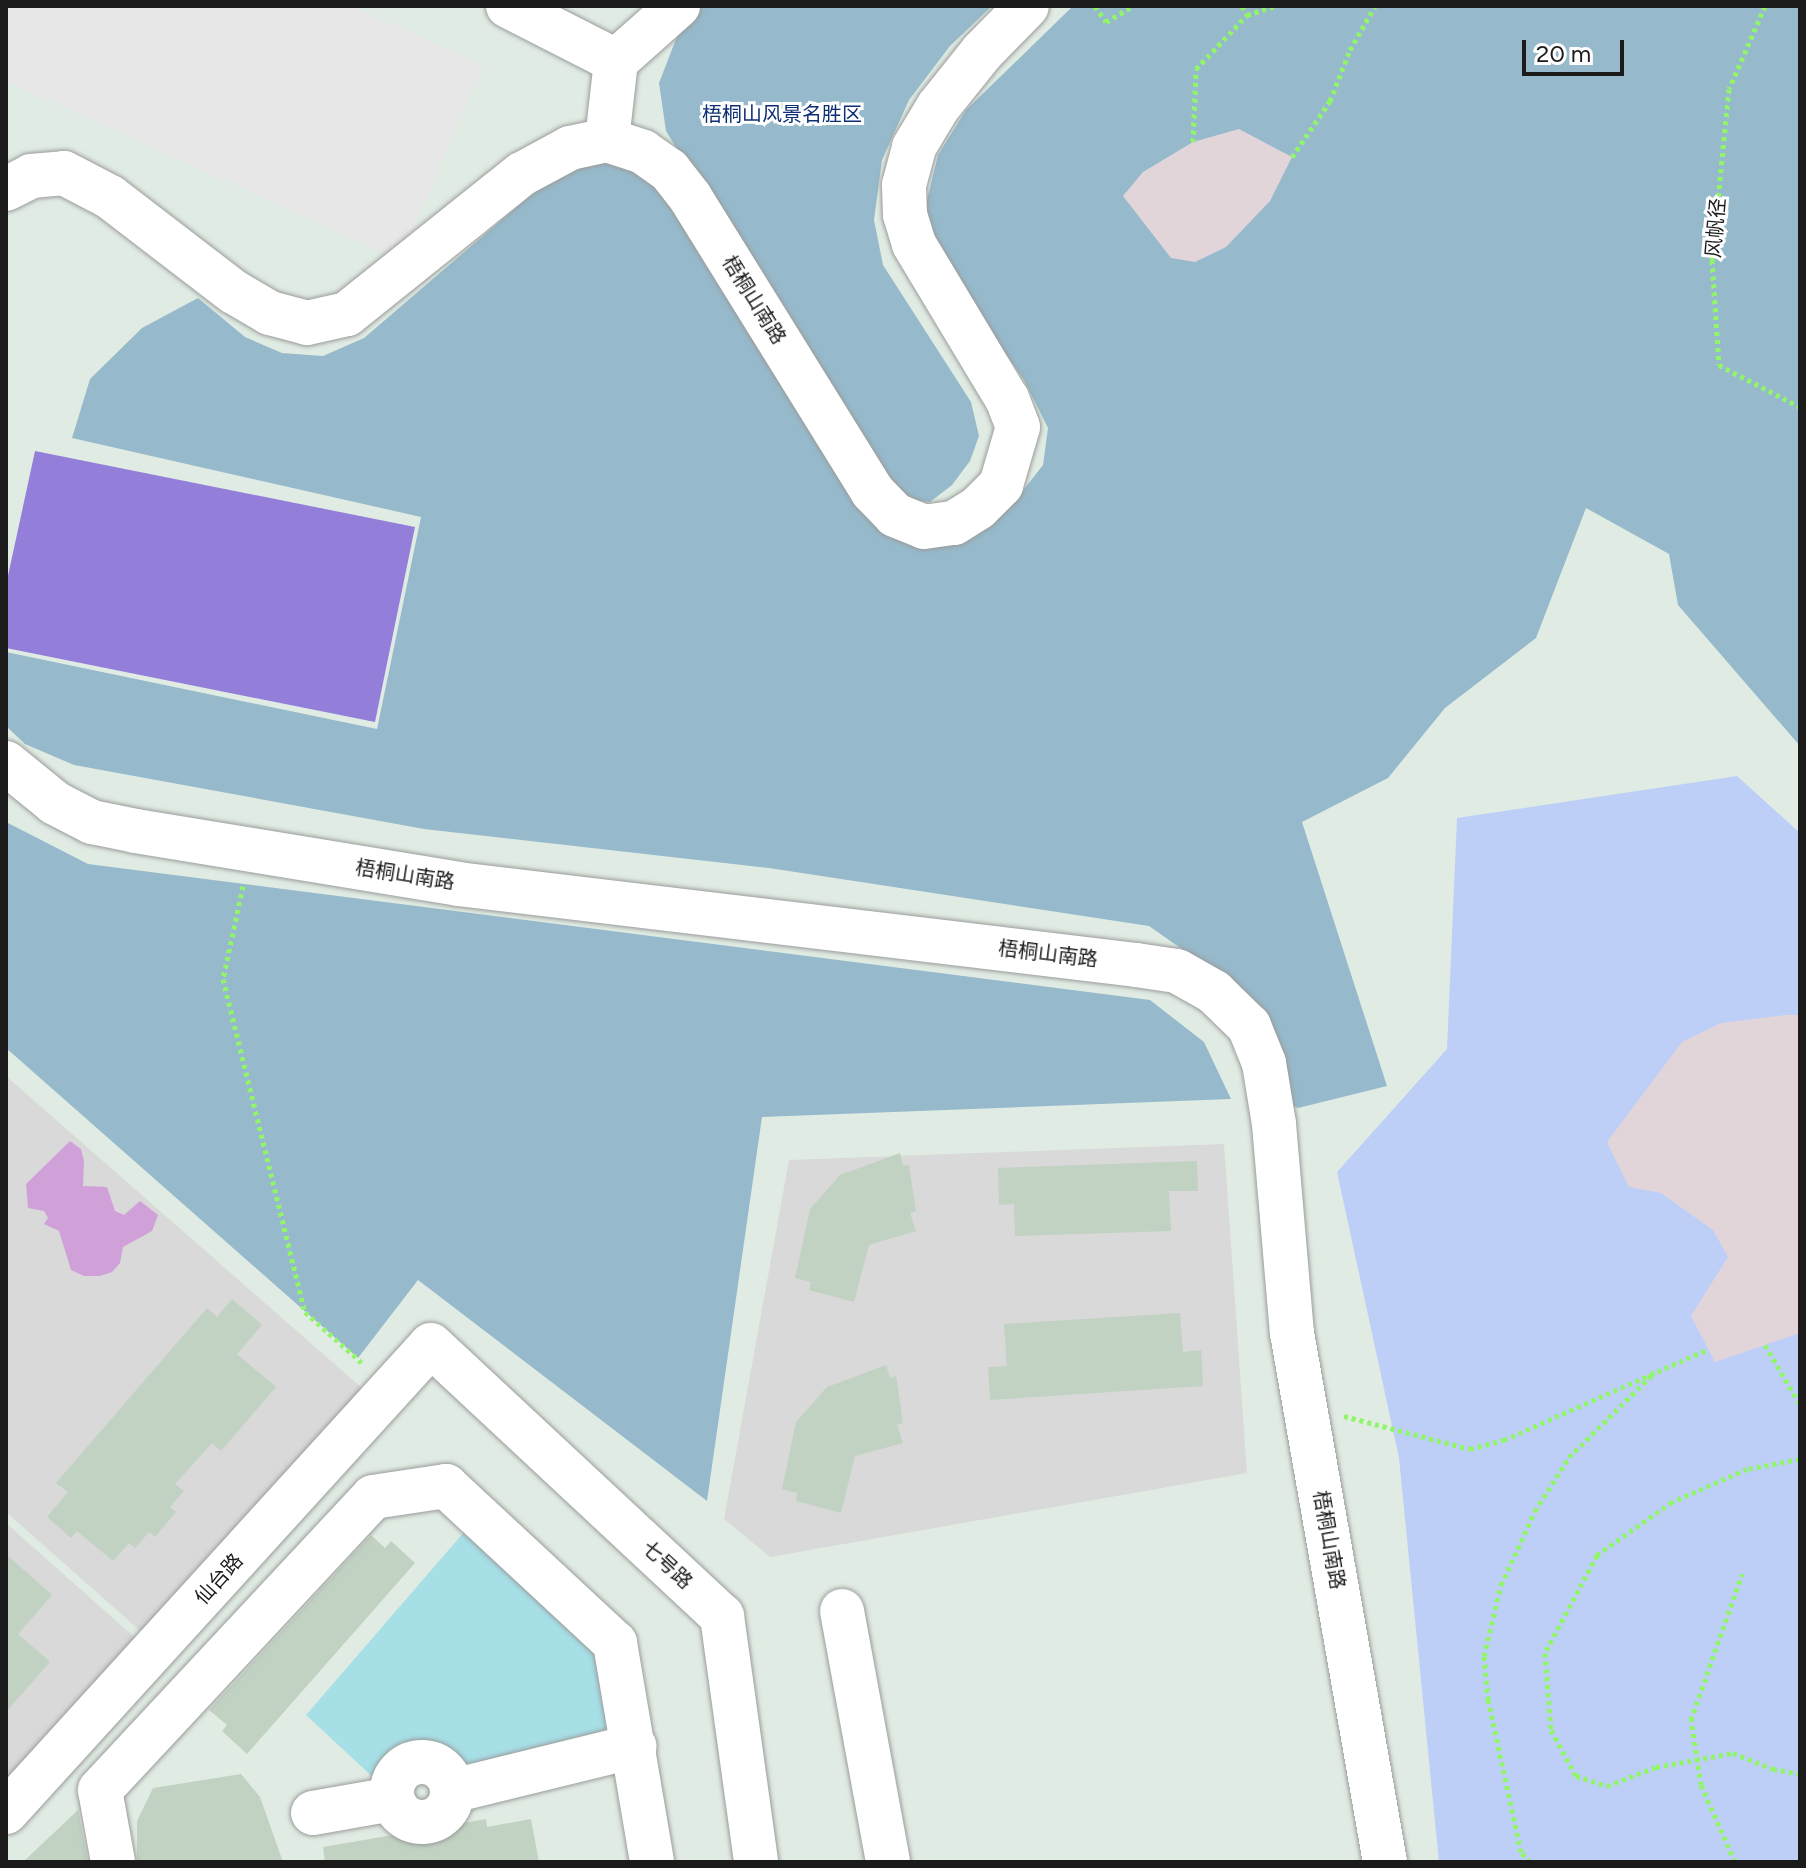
<!DOCTYPE html>
<html>
<head>
<meta charset="utf-8">
<style>
  body { margin:0 }
  #map { position:relative; width:1806px; height:1868px; overflow:hidden; background:#e0ece3; font-family:Figtree,"Noto Sans SC",sans-serif }
  div>[style] { position:absolute }
  .residential>* { inset:0; background:#d8d9d8 }
  .grass>* { inset:0; background:#a6dfe6 }
  .forest>* { inset:0; background:#96bacb }
  .park>* { inset:0; background:#bdcff7 }
  .pitch>* { inset:0; background:#937fda }
  .parking>* { inset:0; background:#e7e7e7 }
  .plaza>* { inset:0; background:#e2d5da }
  .water>* { inset:0; background:#d0a1d9 }
  .building>* { inset:0; background:#c1d2c2 }
  .path>* { height:5px; margin-top:-2.5px; transform-origin:0; background:repeating-linear-gradient(90deg,#91f569 0 4px,transparent 0 8px) }
  .roads { filter:drop-shadow(0 0 2px #9c9c9c) drop-shadow(0 0 2px #9c9c9c) }
  .minor>* { height:44px; margin:-22px; padding:0 22px; transform-origin:22px; border-radius:22px; background:#fff }
  .minor>.ring { margin:-22px; padding:0; box-sizing:content-box; background:none; border:44px solid #fff; border-radius:50% }
  span { translate:-50% -50%; white-space:nowrap; text-align:center; line-height:1.15; -webkit-text-stroke:6px #fff; paint-order:stroke }
  .park-label { font-size:20px; color:#0e2e73 }
  .street-label { font-size:20px; color:#1b1b1b }
  .frame { position:absolute; inset:0; border:8px solid #1b1b1b; pointer-events:none }
  .scale { position:absolute; left:1522px; top:40px; width:102px; height:36px; box-sizing:border-box; border:4px solid #1b1b1b; border-top:0; padding-left:10px; font-size:24px; line-height:28px; white-space:nowrap; color:#1b1b1b; -webkit-text-stroke:6px #fff; paint-order:stroke }
</style>
</head>
<body>
<div id="map">
  <div class="residential">
    <div style="clip-path:polygon(6px 1076px,363px 1389px,146px 1636px,6px 1512px)"></div>
    <div style="clip-path:polygon(1224px 1144px,1247px 1473px,770px 1557px,724px 1519px,789px 1160px)"></div>
    <div style="clip-path:polygon(6px 1523px,141px 1643px,6px 1790px)"></div>
  </div>
  <div class="grass">
    <div style="clip-path:polygon(465px 1531px,598px 1651px,623px 1730px,469px 1769px,447px 1751px,424px 1745px,384px 1765px,376px 1780px,306px 1715px)"></div>
  </div>
  <div class="forest">
    <div style="clip-path:polygon(700px 6px,992px 6px,950px 46px,909px 100px,882px 160px,874px 220px,883px 265px,971px 402px,979px 436px,970px 461px,952px 485px,930px 502px,905px 500px,870px 466px,666px 131px,659px 83px,683px 21px)"></div>
    <div style="clip-path:polygon(1073px 6px,1800px 6px,1800px 746px,1678px 605px,1669px 554px,1586px 508px,1536px 638px,1445px 708px,1388px 778px,1302px 822px,1387px 1086px,1298px 1108px,1256px 1089px,1199px 961px,1149px 926px,769px 868px,424px 829px,74px 765px,25px 744px,6px 726px,6px 652px,377px 729px,421px 517px,72px 438px,90px 379px,142px 328px,198px 298px,245px 337px,282px 353px,323px 356px,364px 338px,532px 194px,579px 163px,627px 163px,662px 191px,851px 493px,965px 537px,1011px 506px,1043px 465px,1048px 428px,1024px 380px,931px 247px,926px 204px,938px 155px,966px 110px)"></div>
    <div style="clip-path:polygon(6px 822px,88px 864px,1150px 1000px,1204px 1042px,1231px 1099px,762px 1117px,707px 1501px,418px 1280px,358px 1358px,6px 1048px)"></div>
  </div>
  <div class="park">
    <div style="clip-path:polygon(1737px 776px,1800px 833px,1800px 1862px,1439px 1862px,1399px 1458px,1337px 1172px,1447px 1049px,1457px 818px)"></div>
  </div>
  <div class="pitch">
    <div style="clip-path:polygon(35px 451px,415px 527px,375px 722px,6px 648px,6px 585px)"></div>
  </div>
  <div class="parking">
    <div style="clip-path:polygon(6px 6px,353px 6px,483px 66px,400px 260px,6px 81px)"></div>
  </div>
  <div class="plaza">
    <div style="clip-path:polygon(1239px 129px,1292px 157px,1270px 201px,1226px 247px,1195px 262px,1171px 258px,1123px 196px,1143px 172px,1193px 142px)"></div>
    <div style="clip-path:polygon(1785px 1015px,1800px 1015px,1800px 1333px,1715px 1362px,1691px 1316px,1728px 1257px,1713px 1230px,1661px 1193px,1629px 1187px,1607px 1142px,1682px 1042px,1721px 1023px)"></div>
  </div>
  <div class="water">
    <div style="clip-path:polygon(70px 1141px,81px 1149px,84px 1161px,83px 1186px,107px 1187px,115px 1211px,124px 1215px,140px 1201px,158px 1215px,152px 1231px,123px 1247px,120px 1263px,112px 1272px,100px 1276px,84px 1276px,71px 1270px,59px 1231px,44px 1224px,48px 1218px,44px 1211px,28px 1208px,26px 1184px)"></div>
  </div>
  <div class="building">
    <div style="clip-path:polygon(900px 1153px,903px 1166px,909px 1165px,916px 1211px,910px 1213px,916px 1231px,869px 1245px,854px 1302px,809px 1290px,811px 1282px,795px 1278px,810px 1209px,840px 1175px)"></div>
    <div style="clip-path:polygon(1197px 1161px,1198px 1191px,1169px 1191px,1171px 1231px,1015px 1236px,1014px 1204px,999px 1205px,998px 1168px)"></div>
    <div style="clip-path:polygon(232px 1299px,262px 1325px,237px 1354px,276px 1387px,221px 1451px,212px 1443px,175px 1484px,184px 1491px,170px 1507px,176px 1512px,155px 1537px,149px 1532px,135px 1548px,129px 1543px,113px 1561px,77px 1531px,71px 1538px,47px 1517px,68px 1492px,56px 1483px,207px 1308px,217px 1317px)"></div>
    <div style="clip-path:polygon(1180px 1313px,1183px 1352px,1201px 1350px,1203px 1386px,990px 1400px,988px 1367px,1007px 1366px,1004px 1324px)"></div>
    <div style="clip-path:polygon(886px 1365px,890px 1378px,896px 1376px,903px 1423px,897px 1425px,903px 1443px,855px 1456px,841px 1513px,796px 1501px,797px 1493px,782px 1489px,796px 1422px,827px 1387px)"></div>
    <div style="clip-path:polygon(371px 1535px,385px 1548px,391px 1541px,415px 1563px,247px 1754px,222px 1731px,227px 1725px,209px 1710px)"></div>
    <div style="clip-path:polygon(6px 1554px,52px 1595px,18px 1634px,50px 1662px,6px 1712px)"></div>
    <div style="clip-path:polygon(241px 1774px,260px 1797px,283px 1862px,137px 1862px,137px 1821px,153px 1788px)"></div>
    <div style="clip-path:polygon(78px 1810px,88px 1862px,23px 1862px)"></div>
    <div style="clip-path:polygon(486px 1819px,487px 1827px,531px 1819px,539px 1862px,325px 1862px,323px 1847px)"></div>
  </div>
  <div class="path">
    <div style="left:1095px;top:6px;width:19px;rotate:55deg"></div>
    <div style="left:1106px;top:22px;width:31px;rotate:-31deg"></div>
    <div style="left:1242px;top:6px;width:10px;rotate:61deg"></div>
    <div style="left:1765px;top:6px;width:90px;rotate:113.4deg"></div>
    <div style="left:1729px;top:89px;width:172px;rotate:95.7deg"></div>
    <div style="left:1712px;top:260px;width:105px;rotate:86.2deg"></div>
    <div style="left:1719px;top:365px;width:91px;rotate:27.4deg"></div>
    <div style="left:1193px;top:142px;width:73px;rotate:-87.6deg"></div>
    <div style="left:1196px;top:69px;width:74px;rotate:-46.6deg"></div>
    <div style="left:1247px;top:15px;width:29px;rotate:-18deg"></div>
    <div style="left:1292px;top:157px;width:68px;rotate:-55.8deg"></div>
    <div style="left:1330px;top:101px;width:55px;rotate:-68.6deg"></div>
    <div style="left:1350px;top:50px;width:51px;rotate:-60.4deg"></div>
    <div style="left:243px;top:886px;width:95px;rotate:102.1deg"></div>
    <div style="left:223px;top:979px;width:343px;rotate:76.2deg"></div>
    <div style="left:305px;top:1312px;width:76px;rotate:41.8deg"></div>
    <div style="left:1765px;top:1345px;width:69px;rotate:59.7deg"></div>
    <div style="left:1344px;top:1416px;width:130px;rotate:14.7deg"></div>
    <div style="left:1470px;top:1449px;width:35px;rotate:-15deg"></div>
    <div style="left:1504px;top:1440px;width:223px;rotate:-24deg"></div>
    <div style="left:1800px;top:1459px;width:54px;rotate:169.3deg"></div>
    <div style="left:1747px;top:1469px;width:82px;rotate:156.3deg"></div>
    <div style="left:1672px;top:1502px;width:92px;rotate:144.8deg"></div>
    <div style="left:1597px;top:1555px;width:111px;rotate:118deg"></div>
    <div style="left:1545px;top:1653px;width:77px;rotate:85.5deg"></div>
    <div style="left:1551px;top:1730px;width:52px;rotate:61.5deg"></div>
    <div style="left:1576px;top:1776px;width:33px;rotate:18deg"></div>
    <div style="left:1607px;top:1786px;width:53px;rotate:-21.2deg"></div>
    <div style="left:1656px;top:1767px;width:78px;rotate:-10.3deg"></div>
    <div style="left:1733px;top:1753px;width:43px;rotate:21.8deg"></div>
    <div style="left:1773px;top:1769px;width:27px;rotate:10deg"></div>
    <div style="left:1530px;top:1862px;width:13px;rotate:-132deg"></div>
    <div style="left:1521px;top:1852px;width:156px;rotate:-102.2deg"></div>
    <div style="left:1488px;top:1700px;width:44px;rotate:-95.2deg"></div>
    <div style="left:1484px;top:1656px;width:73px;rotate:-76.5deg"></div>
    <div style="left:1501px;top:1585px;width:81px;rotate:-65.3deg"></div>
    <div style="left:1535px;top:1511px;width:64px;rotate:-57.8deg"></div>
    <div style="left:1569px;top:1457px;width:121px;rotate:-44.7deg"></div>
    <div style="left:1735px;top:1862px;width:84px;rotate:-113.8deg"></div>
    <div style="left:1701px;top:1785px;width:66px;rotate:-98.7deg"></div>
    <div style="left:1691px;top:1720px;width:155px;rotate:-70.7deg"></div>
  </div>
  <div class="roads">
    <div class="minor">
      <div style="left:508px;top:6px;width:121px;rotate:27deg"></div>
      <div style="left:616px;top:61px;width:80px;rotate:96.5deg"></div>
      <div style="left:616px;top:61px;width:83px;rotate:-41.6deg"></div>
      <div style="left:6px;top:189px;width:28px;rotate:-27deg"></div>
      <div style="left:31px;top:176px;width:33px;rotate:-5deg"></div>
      <div style="left:64px;top:173px;width:52px;rotate:27.6deg"></div>
      <div style="left:110px;top:197px;width:156px;rotate:37.5deg"></div>
      <div style="left:234px;top:292px;width:42px;rotate:30.3deg"></div>
      <div style="left:270px;top:313px;width:38px;rotate:15deg"></div>
      <div style="left:307px;top:323px;width:41px;rotate:-12.7deg"></div>
      <div style="left:347px;top:314px;width:224px;rotate:-38.7deg"></div>
      <div style="left:522px;top:174px;width:55px;rotate:-28.4deg"></div>
      <div style="left:570px;top:148px;width:38px;rotate:-12deg"></div>
      <div style="left:607px;top:140px;width:38px;rotate:18deg"></div>
      <div style="left:643px;top:152px;width:32px;rotate:35deg"></div>
      <div style="left:669px;top:170px;width:34px;rotate:52deg"></div>
      <div style="left:690px;top:197px;width:346px;rotate:58.2deg"></div>
      <div style="left:872px;top:491px;width:33px;rotate:46deg"></div>
      <div style="left:895px;top:515px;width:31px;rotate:22deg"></div>
      <div style="left:924px;top:527px;width:30px;rotate:-8deg"></div>
      <div style="left:954px;top:523px;width:28px;rotate:-32deg"></div>
      <div style="left:978px;top:508px;width:33px;rotate:-45deg"></div>
      <div style="left:1001px;top:485px;width:60px;rotate:-73.7deg"></div>
      <div style="left:1018px;top:427px;width:30px;rotate:-111deg"></div>
      <div style="left:1007px;top:399px;width:181px;rotate:-121deg"></div>
      <div style="left:914px;top:244px;width:30px;rotate:-107deg"></div>
      <div style="left:905px;top:215px;width:30px;rotate:-92deg"></div>
      <div style="left:904px;top:185px;width:39px;rotate:-75deg"></div>
      <div style="left:914px;top:147px;width:47px;rotate:-59deg"></div>
      <div style="left:938px;top:107px;width:70px;rotate:-51.3deg"></div>
      <div style="left:982px;top:52px;width:64px;rotate:-45.6deg"></div>
      <div style="left:6px;top:763px;width:63px;rotate:39.2deg"></div>
      <div style="left:55px;top:803px;width:42px;rotate:27.2deg"></div>
      <div style="left:92px;top:822px;width:45px;rotate:11.6deg"></div>
      <div style="left:136px;top:831px;width:326px;rotate:9.3deg"></div>
      <div style="left:458px;top:884px;width:683px;rotate:6.81deg"></div>
      <div style="left:1136px;top:965px;width:41px;rotate:8.3deg"></div>
      <div style="left:1177px;top:971px;width:43px;rotate:29.6deg"></div>
      <div style="left:1214px;top:992px;width:49px;rotate:44.2deg"></div>
      <div style="left:1249px;top:1026px;width:40px;rotate:68deg"></div>
      <div style="left:1264px;top:1063px;width:62px;rotate:80.7deg"></div>
      <div style="left:1274px;top:1124px;width:210px;rotate:85.1deg"></div>
      <div style="left:1292px;top:1333px;width:537px;rotate:80.03deg"></div>
      <div style="left:842px;top:1611px;width:255px;rotate:79.6deg"></div>
      <div class="ring" style="left:392px;top:1762px;width:16px;height:16px"></div>
      <div style="left:452px;top:1791px;width:188px;rotate:-13.8deg"></div>
      <div style="left:6px;top:1812px;width:631px;rotate:-47.7deg"></div>
      <div style="left:431px;top:1345px;width:398px;rotate:43deg"></div>
      <div style="left:722px;top:1616px;width:248px;rotate:82.1deg"></div>
      <div style="left:313px;top:1813px;width:80px;rotate:-10deg"></div>
      <div style="left:113px;top:1862px;width:73px;rotate:-100.2deg"></div>
      <div style="left:100px;top:1790px;width:400px;rotate:-47deg"></div>
      <div style="left:373px;top:1497px;width:74px;rotate:-8.6deg"></div>
      <div style="left:446px;top:1486px;width:231px;rotate:42.9deg"></div>
      <div style="left:615px;top:1643px;width:222px;rotate:80.4deg"></div>
    </div>
  </div>
  <div class="park-label">
    <span style="left:782px;top:114px">梧桐山风景名胜区</span>
  </div>
  <div class="street-label">
    <span style="left:1716px;top:228px;rotate:-85deg">风帆径</span>
    <span style="left:754px;top:300px;rotate:58deg">梧桐山南路</span>
    <span style="left:405px;top:875px;rotate:9deg">梧桐山南路</span>
    <span style="left:1048px;top:954px;rotate:7deg">梧桐山南路</span>
    <span style="left:1329px;top:1540px;rotate:80deg">梧桐山南路</span>
    <span style="left:667px;top:1565px;rotate:43deg">七号路</span>
    <span style="left:219px;top:1579px;rotate:-48deg">仙台路</span>
  </div>
  <div class="frame"></div>
  <div class="scale">20 m</div>
</div>
</body>
</html>
